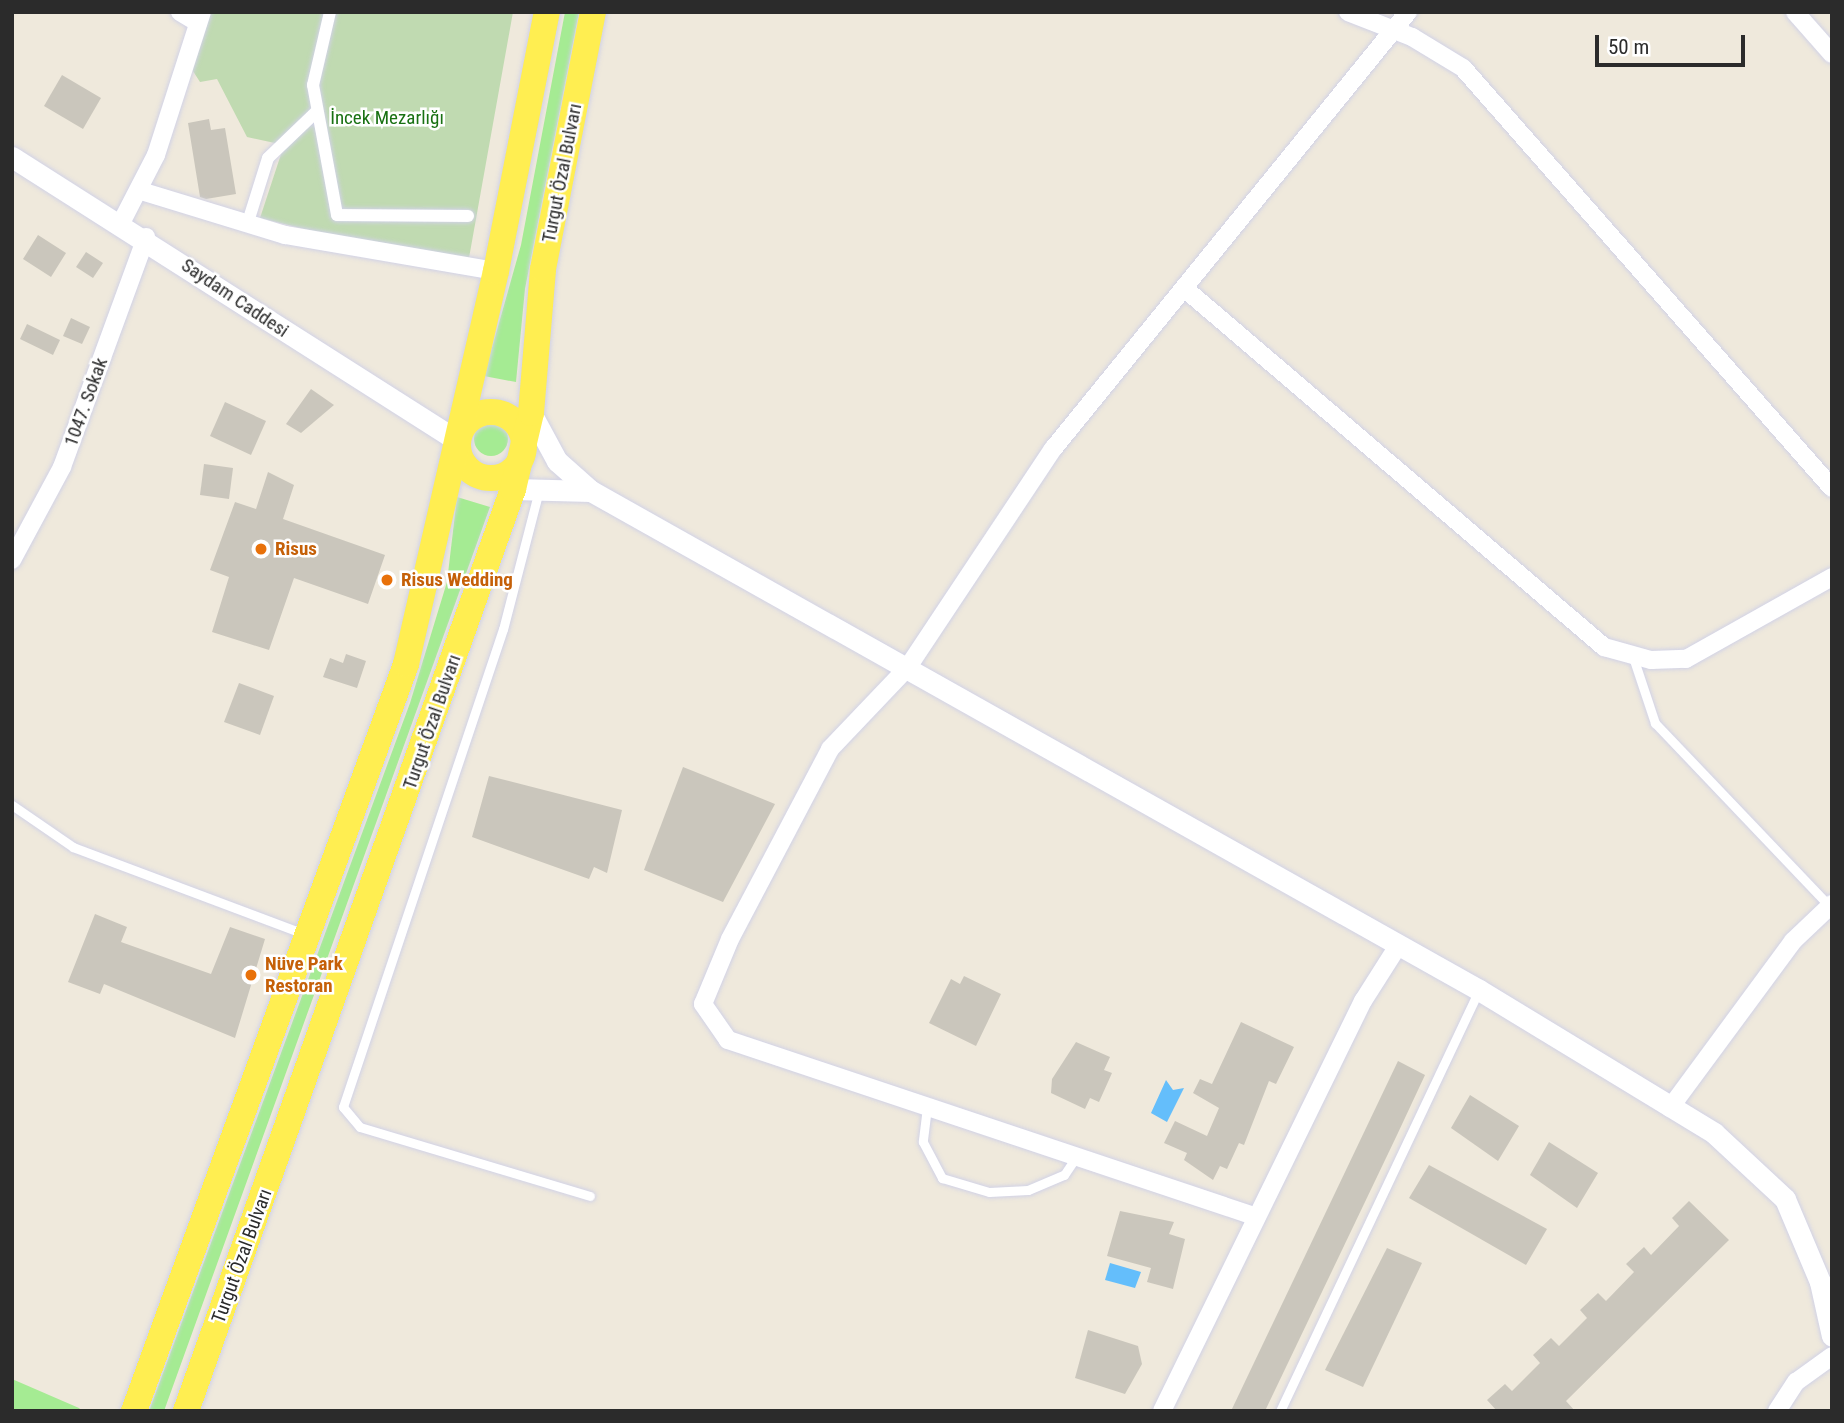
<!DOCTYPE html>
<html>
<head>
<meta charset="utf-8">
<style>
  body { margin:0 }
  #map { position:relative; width:1844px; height:1423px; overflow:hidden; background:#efe9dc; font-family:"Roboto Condensed",sans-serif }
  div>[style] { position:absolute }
  .green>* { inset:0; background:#a5eb93 }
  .round { border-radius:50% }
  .cemetery>* { inset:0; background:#c0dab1 }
  .water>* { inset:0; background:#64befb }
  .building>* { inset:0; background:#cac6bc }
  .roads { filter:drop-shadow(0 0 2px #d1d2e6) drop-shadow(0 0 2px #d1d2e6) }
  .service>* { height:9px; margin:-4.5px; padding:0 4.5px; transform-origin:4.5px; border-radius:4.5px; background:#fff }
  .pedestrian>* { height:12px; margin:-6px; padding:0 6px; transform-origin:6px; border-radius:6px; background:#fff }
  .minor>* { height:18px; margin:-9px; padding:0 9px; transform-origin:9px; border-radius:9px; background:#fff }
  .tertiary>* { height:21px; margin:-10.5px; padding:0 10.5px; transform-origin:10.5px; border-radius:10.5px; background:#fff }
  .primary>* { height:26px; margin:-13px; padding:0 13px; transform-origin:13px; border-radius:13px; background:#ffee51 }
  .primary>.ring { margin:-13px; padding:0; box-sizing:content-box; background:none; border:26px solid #ffee51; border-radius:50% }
  .dots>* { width:19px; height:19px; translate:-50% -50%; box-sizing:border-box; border:4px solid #fff; border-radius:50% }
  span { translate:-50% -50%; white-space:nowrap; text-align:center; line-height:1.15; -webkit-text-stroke:5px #fff; paint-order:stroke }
  .park-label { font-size:19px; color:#197113 }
  .street-label { font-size:19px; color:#2b2b2b }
  .food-label { font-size:19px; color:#c56008; font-weight:700 }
  .left { translate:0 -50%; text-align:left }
  .frame { position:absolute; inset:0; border:14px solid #2b2b2b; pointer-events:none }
  .scale { position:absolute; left:1595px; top:35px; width:150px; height:32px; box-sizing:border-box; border:4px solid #2b2b2b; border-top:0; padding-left:9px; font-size:21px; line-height:24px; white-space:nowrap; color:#2b2b2b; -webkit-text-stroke:5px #fff; paint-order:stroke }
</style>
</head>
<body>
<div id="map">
  <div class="green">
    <div style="clip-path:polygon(565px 12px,579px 12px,525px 289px,516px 382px,484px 376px,521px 245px)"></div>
    <div class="round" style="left:474px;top:422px;width:34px;height:34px"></div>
    <div style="clip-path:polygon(457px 497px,490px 507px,164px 1411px,149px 1411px,410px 703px,447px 582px)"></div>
    <div style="clip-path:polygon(12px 1379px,79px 1408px,82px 1411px,12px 1411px)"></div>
  </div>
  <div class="cemetery">
    <div style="clip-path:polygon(209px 12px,513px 12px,469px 258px,349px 240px,260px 218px,284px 145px,247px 137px,217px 79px,200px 82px,191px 68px)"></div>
  </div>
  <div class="water">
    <div style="clip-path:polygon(1166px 1080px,1173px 1090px,1184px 1088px,1167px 1122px,1151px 1113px)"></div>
    <div style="clip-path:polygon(1110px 1263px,1141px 1272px,1135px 1288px,1105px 1280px)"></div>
  </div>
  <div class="building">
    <div style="clip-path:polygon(62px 75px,101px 98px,83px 129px,44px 106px)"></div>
    <div style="clip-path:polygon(209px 119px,211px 130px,225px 128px,236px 194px,206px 199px,200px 197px,188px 123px)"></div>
    <div style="clip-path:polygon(38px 235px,66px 253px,51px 277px,23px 259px)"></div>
    <div style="clip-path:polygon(86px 252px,103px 263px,93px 278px,76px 267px)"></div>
    <div style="clip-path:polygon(71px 318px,90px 327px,82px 344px,63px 336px)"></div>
    <div style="clip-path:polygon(27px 324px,60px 340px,53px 355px,20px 339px)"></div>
    <div style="clip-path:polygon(311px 389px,334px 405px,301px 433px,286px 424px)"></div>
    <div style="clip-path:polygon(225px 402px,266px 421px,251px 455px,210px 436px)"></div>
    <div style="clip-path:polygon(204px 464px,233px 468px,229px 499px,200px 495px)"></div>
    <div style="clip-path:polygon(268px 472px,294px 485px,283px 519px,385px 555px,368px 604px,294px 578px,269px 650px,212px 632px,229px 577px,210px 570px,235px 502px,256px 509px)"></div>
    <div style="clip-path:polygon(346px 654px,366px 661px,357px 688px,323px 677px,330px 658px,343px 663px)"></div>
    <div style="clip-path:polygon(239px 683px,274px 696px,260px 735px,224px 722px)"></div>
    <div style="clip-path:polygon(683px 767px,775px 804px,723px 902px,644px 870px)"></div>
    <div style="clip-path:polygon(489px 776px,622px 810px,607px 873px,594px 867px,589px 879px,472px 837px)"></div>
    <div style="clip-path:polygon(95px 914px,127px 927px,121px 942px,211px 974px,230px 927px,265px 939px,235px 1038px,104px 984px,100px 994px,68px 982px)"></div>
    <div style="clip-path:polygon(964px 976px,1001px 994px,976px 1046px,929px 1023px,951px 979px,960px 984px)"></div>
    <div style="clip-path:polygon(1241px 1022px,1294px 1047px,1276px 1084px,1269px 1081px,1244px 1145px,1239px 1143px,1227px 1169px,1220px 1166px,1213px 1180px,1184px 1160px,1187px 1153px,1164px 1143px,1175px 1121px,1207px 1136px,1219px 1108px,1193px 1093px,1200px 1079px,1212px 1084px)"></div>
    <div style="clip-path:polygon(1076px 1042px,1110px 1057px,1104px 1070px,1112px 1073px,1099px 1102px,1090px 1098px,1085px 1109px,1051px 1093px,1052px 1079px)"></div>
    <div style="clip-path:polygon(1398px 1061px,1425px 1075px,1397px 1135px,1265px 1411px,1231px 1411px)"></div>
    <div style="clip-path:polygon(1470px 1095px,1519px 1126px,1498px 1161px,1451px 1128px)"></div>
    <div style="clip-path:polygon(1549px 1142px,1598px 1173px,1577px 1208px,1530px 1175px)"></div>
    <div style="clip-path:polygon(1429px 1165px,1547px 1229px,1526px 1265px,1409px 1198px)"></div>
    <div style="clip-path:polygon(1689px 1201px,1729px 1240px,1566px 1401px,1575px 1411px,1497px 1411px,1487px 1400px,1505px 1384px,1512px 1391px,1540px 1363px,1533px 1355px,1551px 1338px,1559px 1346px,1587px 1318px,1580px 1310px,1598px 1293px,1606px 1301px,1634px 1272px,1626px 1264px,1644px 1247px,1651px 1255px,1679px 1226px,1672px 1218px)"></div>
    <div style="clip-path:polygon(1120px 1211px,1174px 1222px,1169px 1234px,1185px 1239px,1173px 1289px,1147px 1282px,1151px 1268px,1107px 1256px)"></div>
    <div style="clip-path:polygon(1387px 1248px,1422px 1263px,1363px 1387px,1325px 1370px)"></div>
    <div style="clip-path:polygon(1088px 1330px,1138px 1346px,1142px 1364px,1125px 1394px,1075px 1378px)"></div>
  </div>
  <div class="roads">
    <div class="service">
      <div style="left:538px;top:494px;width:139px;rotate:104.5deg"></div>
      <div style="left:503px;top:629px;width:504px;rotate:108.51deg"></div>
      <div style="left:343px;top:1107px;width:26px;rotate:50deg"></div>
      <div style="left:360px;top:1127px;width:240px;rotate:16.7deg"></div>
      <div style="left:1633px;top:657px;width:70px;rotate:71.6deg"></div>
      <div style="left:1655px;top:723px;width:253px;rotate:46.4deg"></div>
      <div style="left:12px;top:805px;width:74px;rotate:34.5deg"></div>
      <div style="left:73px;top:847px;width:247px;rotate:20.6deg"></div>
      <div style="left:927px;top:1107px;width:35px;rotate:97deg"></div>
      <div style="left:923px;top:1142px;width:41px;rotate:62.2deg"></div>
      <div style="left:942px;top:1178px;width:49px;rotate:16.6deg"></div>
      <div style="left:989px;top:1192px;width:39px;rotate:-3deg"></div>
      <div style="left:1028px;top:1190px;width:39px;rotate:-23deg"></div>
      <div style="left:1064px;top:1175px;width:22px;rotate:-56deg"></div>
      <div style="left:1280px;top:1411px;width:466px;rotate:-64.7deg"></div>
    </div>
    <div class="pedestrian">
      <div style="left:330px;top:12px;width:75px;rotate:103.1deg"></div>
      <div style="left:313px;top:85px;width:132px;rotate:79.5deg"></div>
      <div style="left:337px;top:215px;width:131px;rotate:0.4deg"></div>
      <div style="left:247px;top:225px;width:70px;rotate:-72.6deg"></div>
      <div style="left:268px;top:158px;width:66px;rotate:-43.8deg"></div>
    </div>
    <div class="minor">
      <div style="left:180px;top:12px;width:21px;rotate:31deg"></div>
      <div style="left:1348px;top:12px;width:69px;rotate:21.3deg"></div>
      <div style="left:1412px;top:37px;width:60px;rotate:31.3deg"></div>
      <div style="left:1463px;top:68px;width:559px;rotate:48.7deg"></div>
      <div style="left:1795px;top:12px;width:56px;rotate:48.6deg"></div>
      <div style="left:141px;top:191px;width:151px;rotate:17deg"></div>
      <div style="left:285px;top:235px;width:214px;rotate:9.7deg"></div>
      <div style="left:122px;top:221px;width:74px;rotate:-62.7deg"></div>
      <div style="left:156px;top:155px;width:150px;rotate:-72.2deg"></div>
      <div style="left:1184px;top:288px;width:553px;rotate:40.52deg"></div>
      <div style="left:1604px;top:647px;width:49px;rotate:15.5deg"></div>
      <div style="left:1651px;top:660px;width:35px;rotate:-2deg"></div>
      <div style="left:1686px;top:659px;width:167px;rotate:-29.3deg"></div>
      <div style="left:12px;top:560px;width:106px;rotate:-61.7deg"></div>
      <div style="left:62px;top:467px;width:245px;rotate:-69.9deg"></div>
      <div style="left:1670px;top:1108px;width:207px;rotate:-53.6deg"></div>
      <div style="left:1793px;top:941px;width:54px;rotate:-43.5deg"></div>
      <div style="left:1254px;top:1216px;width:555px;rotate:-161.5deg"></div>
      <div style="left:728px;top:1040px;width:44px;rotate:-124.8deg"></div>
      <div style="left:703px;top:1004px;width:70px;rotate:-67.4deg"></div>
      <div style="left:730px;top:939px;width:215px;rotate:-62.2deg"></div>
      <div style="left:830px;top:749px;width:113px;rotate:-46.4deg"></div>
      <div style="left:908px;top:667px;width:262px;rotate:-56.4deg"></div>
      <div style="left:1053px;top:449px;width:563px;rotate:-50.91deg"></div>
      <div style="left:1162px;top:1411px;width:457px;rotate:-63.9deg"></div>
      <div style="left:1363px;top:1001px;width:62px;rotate:-57.6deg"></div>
      <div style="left:1777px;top:1411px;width:35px;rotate:-57deg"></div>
      <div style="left:1796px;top:1382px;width:44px;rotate:-35.8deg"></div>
    </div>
    <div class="tertiary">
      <div style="left:12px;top:157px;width:529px;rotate:32.49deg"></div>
      <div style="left:531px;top:413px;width:55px;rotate:61.6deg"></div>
      <div style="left:557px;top:461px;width:45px;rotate:41.4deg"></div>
      <div style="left:591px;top:491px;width:1019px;rotate:29.33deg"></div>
      <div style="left:1479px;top:990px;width:275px;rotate:31.3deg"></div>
      <div style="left:1714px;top:1133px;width:97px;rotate:42.9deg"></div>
      <div style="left:1785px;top:1199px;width:90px;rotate:67.1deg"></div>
      <div style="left:1820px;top:1282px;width:55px;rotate:77.5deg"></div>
      <div style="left:513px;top:489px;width:78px;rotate:1.5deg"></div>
    </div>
    <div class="primary">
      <div class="ring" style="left:458px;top:412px;width:40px;height:40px"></div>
      <div style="left:134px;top:1411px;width:795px;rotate:-69.99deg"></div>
      <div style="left:406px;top:664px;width:403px;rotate:-77.1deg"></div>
      <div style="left:496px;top:271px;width:264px;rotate:-78.9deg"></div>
      <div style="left:186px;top:1411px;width:978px;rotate:-70.47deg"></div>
      <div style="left:513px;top:489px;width:78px;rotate:-76.7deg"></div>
      <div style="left:531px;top:413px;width:144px;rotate:-85.2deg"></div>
      <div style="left:543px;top:269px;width:262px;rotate:-79deg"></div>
    </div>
  </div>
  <div class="dots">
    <div style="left:261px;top:549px;background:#e8710a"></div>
    <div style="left:387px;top:580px;background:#e8710a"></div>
    <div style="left:251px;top:975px;background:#e8710a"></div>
  </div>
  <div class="park-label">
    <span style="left:387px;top:118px">İncek Mezarlığı</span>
  </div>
  <div class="street-label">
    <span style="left:562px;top:173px;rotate:-79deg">Turgut Özal Bulvarı</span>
    <span style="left:235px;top:298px;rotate:34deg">Saydam Caddesi</span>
    <span style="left:86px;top:402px;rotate:-70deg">1047. Sokak</span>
    <span style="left:432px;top:722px;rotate:-71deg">Turgut Özal Bulvarı</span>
    <span style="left:242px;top:1256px;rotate:-70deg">Turgut Özal Bulvarı</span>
  </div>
  <div class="food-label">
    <span class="left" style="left:275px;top:549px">Risus</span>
    <span class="left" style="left:401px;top:580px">Risus Wedding</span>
    <span class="left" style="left:265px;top:975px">Nüve Park<br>Restoran</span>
  </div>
  <div class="frame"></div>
  <div class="scale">50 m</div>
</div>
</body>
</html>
